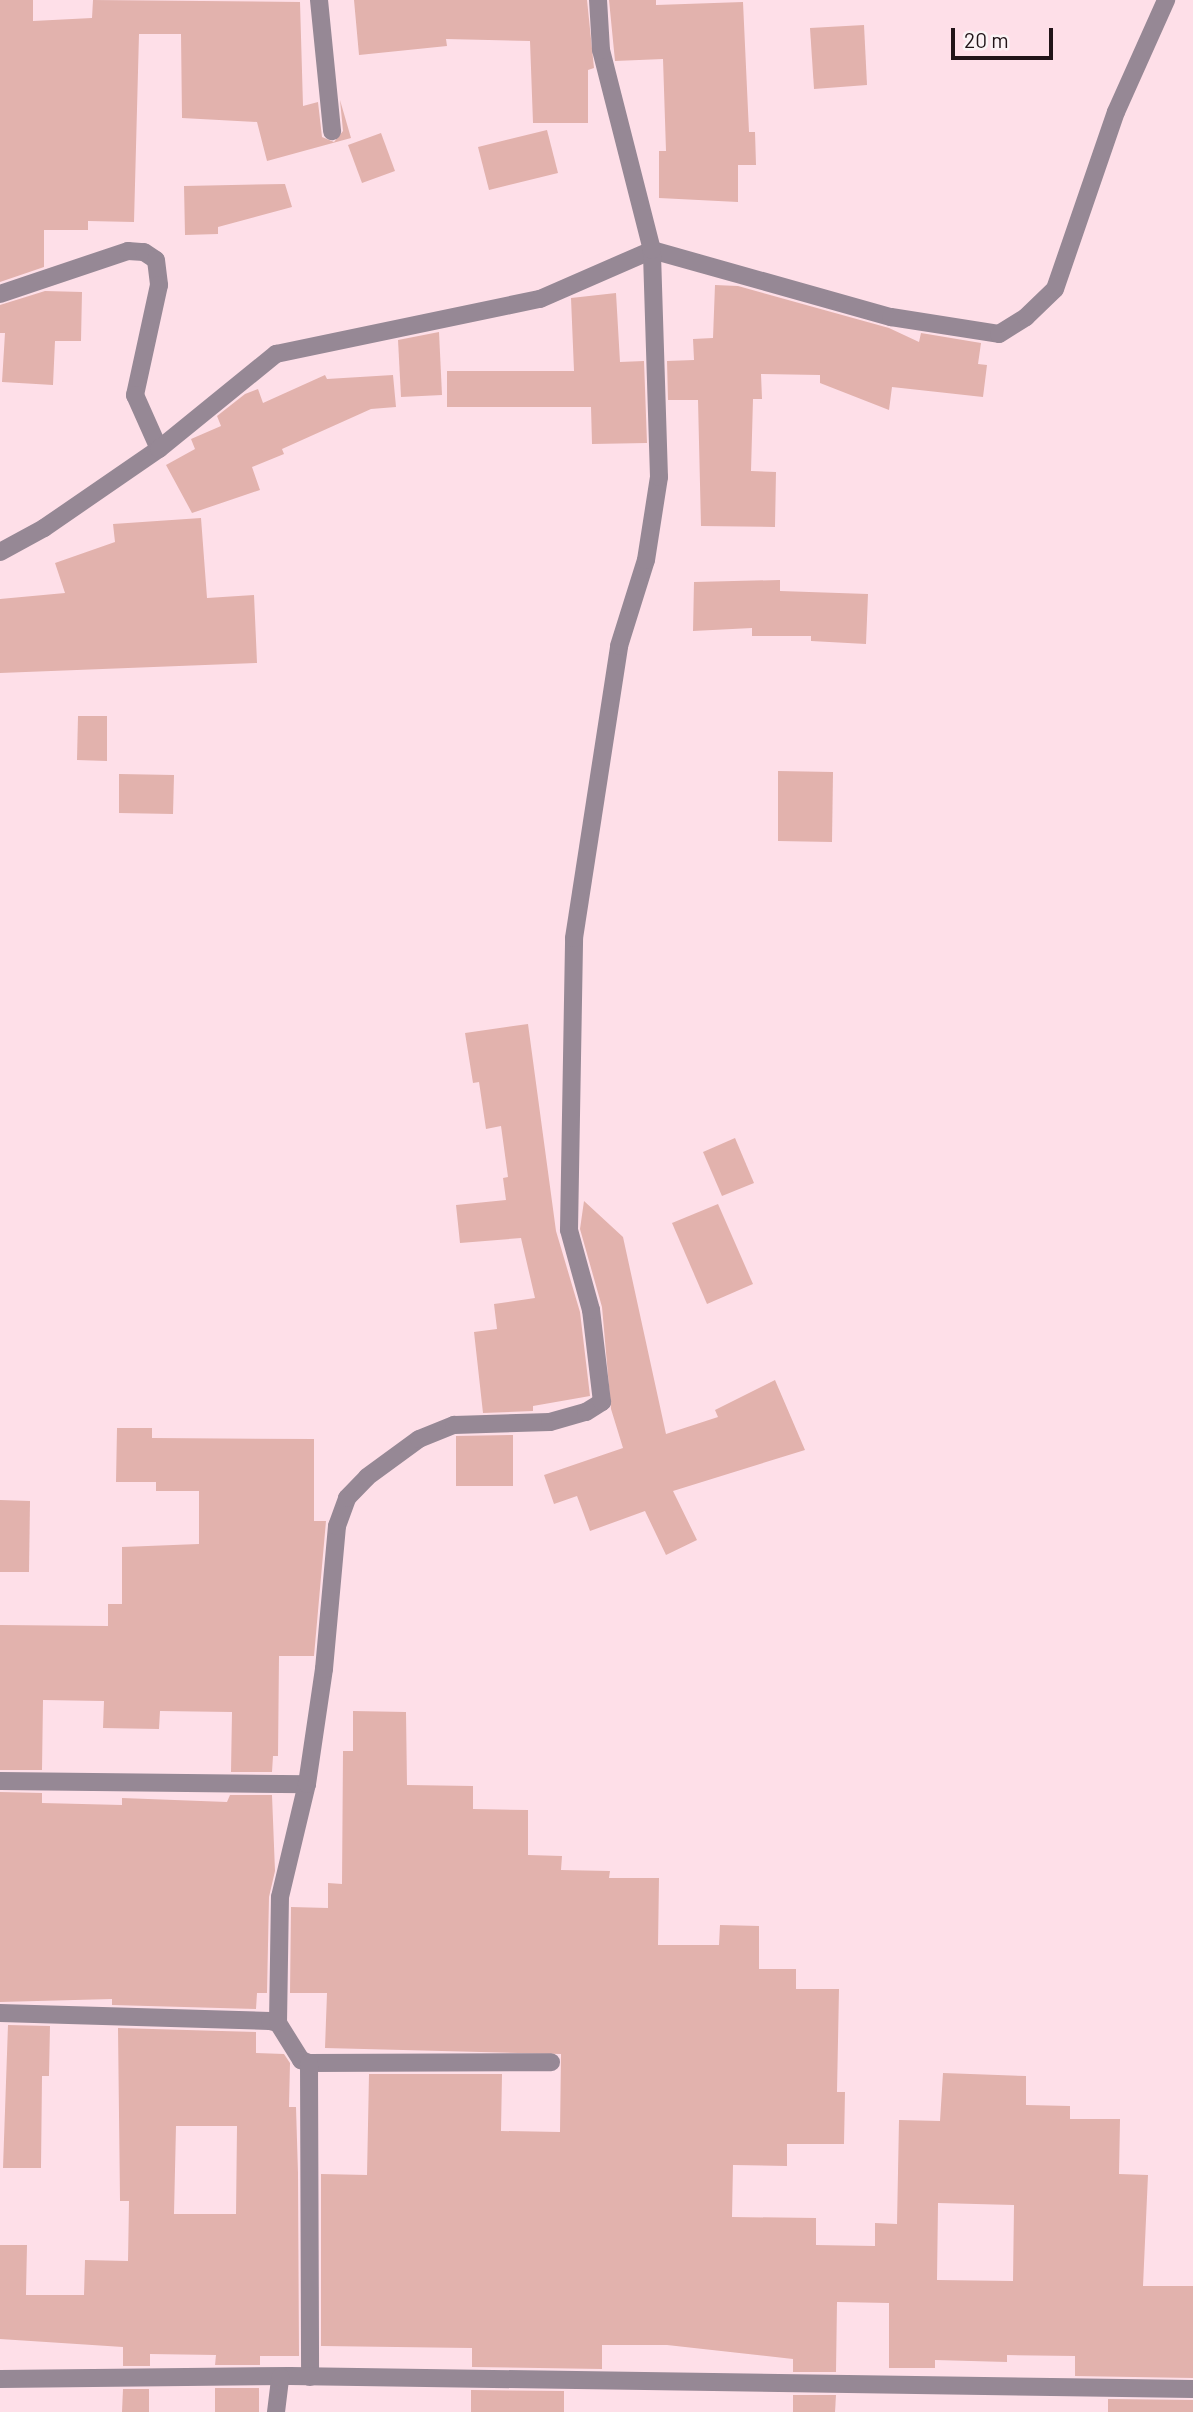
<!DOCTYPE html>
<html>
<head>
<meta charset="utf-8">
<style>
  body { margin:0 }
  #map { position:relative; width:1193px; height:2412px; overflow:hidden; background:#fedfe8; font-family:Barlow,sans-serif }
  div>[style] { position:absolute }
  .building>* { inset:0; background:#e2b2ad }
  .minor>* { height:18px; margin:-9px; padding:0 9px; transform-origin:9px; border-radius:9px; background:#968895 }
  span { translate:-50% -50%; white-space:nowrap; text-align:center; line-height:1.15; -webkit-text-stroke:6px #fbf3f5; paint-order:stroke }
  .scale { position:absolute; left:951px; top:28px; width:102px; height:32px; box-sizing:border-box; border:4px solid #211418; border-top:0; padding-left:9px; font-size:21px; line-height:24px; white-space:nowrap; color:#211418; -webkit-text-stroke:5px #fbf3f5; paint-order:stroke }
</style>
</head>
<body>
<div id="map">
  <div class="building">
    <div style="clip-path:polygon(0 0,33px 0,33px 21px,92px 18px,93px 0,300px 2px,303px 106px,318px 102px,322px 137px,334px 142px,343px 131px,340px 100px,351px 138px,267px 161px,257px 122px,182px 118px,181px 34px,139px 34px,134px 222px,88px 221px,88px 230px,44px 230px,44px 267px,0 282px)"></div>
    <div style="clip-path:polygon(354px 0,587px 0,594px 68px,588px 70px,588px 123px,533px 123px,530px 41px,446px 39px,447px 46px,359px 55px)"></div>
    <div style="clip-path:polygon(609px 0,656px 0,656px 5px,743px 2px,749px 132px,755px 132px,756px 165px,738px 165px,738px 202px,659px 198px,659px 151px,666px 151px,663px 59px,615px 61px)"></div>
    <div style="clip-path:polygon(864px 25px,867px 85px,814px 89px,810px 28px)"></div>
    <div style="clip-path:polygon(547px 130px,558px 173px,489px 190px,478px 147px)"></div>
    <div style="clip-path:polygon(381px 133px,395px 171px,362px 183px,348px 145px)"></div>
    <div style="clip-path:polygon(285px 184px,292px 207px,218px 227px,218px 234px,185px 235px,184px 186px)"></div>
    <div style="clip-path:polygon(715px 285px,738px 286px,889px 328px,919px 342px,921px 333px,981px 343px,978px 364px,987px 365px,983px 397px,892px 387px,889px 410px,820px 383px,820px 375px,761px 374px,762px 399px,753px 399px,751px 471px,776px 472px,775px 527px,701px 526px,698px 400px,668px 400px,667px 361px,694px 360px,693px 339px,713px 338px)"></div>
    <div style="clip-path:polygon(45px 291px,82px 292px,81px 341px,55px 341px,53px 385px,2px 382px,5px 333px,0 333px,0 305px)"></div>
    <div style="clip-path:polygon(616px 293px,620px 362px,644px 361px,647px 443px,592px 444px,591px 407px,447px 407px,447px 371px,574px 371px,571px 298px)"></div>
    <div style="clip-path:polygon(439px 332px,442px 395px,401px 397px,398px 340px)"></div>
    <div style="clip-path:polygon(325px 375px,327px 379px,393px 375px,396px 407px,371px 409px,282px 449px,284px 454px,252px 467px,260px 490px,192px 513px,166px 465px,195px 449px,191px 439px,221px 426px,217px 416px,245px 394px,258px 389px,263px 403px)"></div>
    <div style="clip-path:polygon(201px 518px,207px 598px,254px 595px,257px 663px,0 673px,0 599px,65px 593px,55px 563px,115px 542px,113px 524px)"></div>
    <div style="clip-path:polygon(780px 580px,780px 591px,868px 594px,866px 644px,811px 641px,811px 636px,752px 636px,752px 628px,693px 631px,694px 582px)"></div>
    <div style="clip-path:polygon(78px 716px,107px 716px,107px 761px,77px 760px)"></div>
    <div style="clip-path:polygon(778px 771px,833px 772px,832px 842px,778px 841px)"></div>
    <div style="clip-path:polygon(119px 774px,174px 775px,173px 814px,119px 813px)"></div>
    <div style="clip-path:polygon(528px 1024px,556px 1231px,580px 1312px,590px 1396px,533px 1406px,533px 1411px,483px 1413px,474px 1332px,497px 1329px,494px 1304px,535px 1298px,521px 1238px,460px 1243px,456px 1205px,506px 1200px,503px 1178px,508px 1177px,501px 1126px,486px 1129px,479px 1082px,473px 1083px,465px 1033px)"></div>
    <div style="clip-path:polygon(735px 1138px,754px 1183px,722px 1196px,703px 1152px)"></div>
    <div style="clip-path:polygon(584px 1201px,623px 1237px,666px 1434px,718px 1417px,715px 1410px,775px 1380px,805px 1450px,673px 1491px,697px 1540px,666px 1555px,645px 1511px,590px 1531px,577px 1496px,554px 1504px,544px 1475px,623px 1448px,611px 1409px,602px 1307px,580px 1229px)"></div>
    <div style="clip-path:polygon(718px 1204px,753px 1284px,707px 1304px,672px 1223px)"></div>
    <div style="clip-path:polygon(117px 1428px,152px 1428px,152px 1438px,314px 1439px,314px 1521px,326px 1521px,314px 1656px,279px 1656px,278px 1756px,273px 1756px,272px 1772px,231px 1772px,232px 1712px,160px 1711px,159px 1729px,103px 1728px,104px 1701px,43px 1700px,42px 1770px,0 1770px,0 1625px,108px 1626px,108px 1604px,122px 1604px,122px 1547px,199px 1544px,199px 1491px,156px 1491px,156px 1482px,116px 1482px)"></div>
    <div style="clip-path:polygon(513px 1435px,513px 1486px,456px 1486px,456px 1436px)"></div>
    <div style="clip-path:polygon(0 1500px,30px 1501px,29px 1572px,0 1572px)"></div>
    <div style="clip-path:polygon(evenodd,353px 1711px,406px 1712px,407px 1785px,473px 1786px,473px 1809px,528px 1810px,528px 1855px,562px 1856px,561px 1870px,610px 1871px,609px 1878px,659px 1878px,658px 1945px,719px 1945px,720px 1925px,759px 1926px,759px 1969px,796px 1969px,796px 1989px,839px 1989px,837px 2092px,845px 2092px,844px 2144px,787px 2144px,787px 2166px,733px 2165px,732px 2217px,816px 2218px,816px 2245px,875px 2246px,875px 2223px,897px 2224px,899px 2120px,940px 2121px,943px 2073px,1026px 2076px,1026px 2105px,1070px 2106px,1070px 2119px,1120px 2119px,1119px 2174px,1148px 2175px,1143px 2286px,1193px 2286px,1193px 2378px,1075px 2376px,1075px 2356px,1007px 2355px,1007px 2362px,935px 2360px,935px 2368px,889px 2368px,889px 2303px,837px 2302px,836px 2372px,793px 2372px,793px 2359px,667px 2345px,602px 2345px,602px 2369px,472px 2367px,472px 2348px,321px 2346px,321px 2174px,367px 2175px,369px 2074px,502px 2074px,501px 2131px,560px 2132px,561px 2054px,325px 2048px,327px 1993px,290px 1993px,291px 1907px,328px 1908px,328px 1883px,342px 1884px,343px 1751px,353px 1751px,353px 1711px,938px 2203px,1014px 2205px,1013px 2281px,937px 2280px,938px 2203px)"></div>
    <div style="clip-path:polygon(0 1792px,42px 1793px,42px 1803px,122px 1805px,122px 1798px,227px 1802px,230px 1795px,272px 1795px,275px 1871px,269px 1897px,267px 1993px,257px 1993px,256px 2009px,112px 2005px,112px 1999px,0 2002px)"></div>
    <div style="clip-path:polygon(8px 2025px,50px 2026px,49px 2076px,42px 2076px,41px 2168px,3px 2168px)"></div>
    <div style="clip-path:polygon(evenodd,118px 2028px,256px 2032px,256px 2053px,284px 2054px,290px 2063px,289px 2107px,296px 2107px,298px 2173px,299px 2356px,260px 2356px,260px 2365px,215px 2365px,216px 2355px,150px 2354px,150px 2366px,123px 2366px,123px 2347px,0 2339px,0 2245px,27px 2245px,26px 2295px,84px 2295px,85px 2260px,128px 2261px,129px 2201px,120px 2201px,118px 2028px,176px 2126px,237px 2126px,236px 2214px,174px 2214px,176px 2126px)"></div>
    <div style="clip-path:polygon(215px 2388px,259px 2388px,259px 2412px,215px 2412px)"></div>
    <div style="clip-path:polygon(123px 2389px,149px 2389px,149px 2412px,122px 2412px)"></div>
    <div style="clip-path:polygon(471px 2390px,564px 2391px,564px 2412px,471px 2412px)"></div>
    <div style="clip-path:polygon(793px 2395px,836px 2395px,835px 2412px,793px 2412px)"></div>
    <div style="clip-path:polygon(1108px 2399px,1193px 2400px,1193px 2412px,1108px 2412px)"></div>
  </div>
  <div class="minor">
    <div style="left:319px;top:0;width:132px;rotate:84.3deg"></div>
    <div style="left:0;top:294px;width:135px;rotate:-18.6deg"></div>
    <div style="left:128px;top:251px;width:16px;rotate:4deg"></div>
    <div style="left:144px;top:252px;width:14px;rotate:34deg"></div>
    <div style="left:156px;top:260px;width:25px;rotate:83deg"></div>
    <div style="left:159px;top:285px;width:113px;rotate:102.3deg"></div>
    <div style="left:135px;top:395px;width:59px;rotate:66deg"></div>
    <div style="left:0;top:552px;width:50px;rotate:-28.6deg"></div>
    <div style="left:44px;top:528px;width:140px;rotate:-34.5deg"></div>
    <div style="left:159px;top:449px;width:151px;rotate:-39.1deg"></div>
    <div style="left:276px;top:354px;width:270px;rotate:-11.8deg"></div>
    <div style="left:540px;top:299px;width:122px;rotate:-23.6deg"></div>
    <div style="left:652px;top:250px;width:248px;rotate:15.7deg"></div>
    <div style="left:891px;top:317px;width:109px;rotate:8.9deg"></div>
    <div style="left:999px;top:334px;width:32px;rotate:-32deg"></div>
    <div style="left:1026px;top:317px;width:40px;rotate:-44deg"></div>
    <div style="left:1055px;top:289px;width:187px;rotate:-71deg"></div>
    <div style="left:1116px;top:112px;width:123px;rotate:-65.9deg"></div>
    <div style="left:0;top:1781px;width:307px;rotate:0.6deg"></div>
    <div style="left:0;top:2013px;width:270px;rotate:1.7deg"></div>
    <div style="left:270px;top:2021px;width:8px;rotate:14deg"></div>
    <div style="left:278px;top:2023px;width:44px;rotate:58.1deg"></div>
    <div style="left:301px;top:2060px;width:9px;rotate:21deg"></div>
    <div style="left:309px;top:2063px;width:242px;rotate:-0.2deg"></div>
    <div style="left:278px;top:2023px;width:126px;rotate:-89.1deg"></div>
    <div style="left:280px;top:1897px;width:116px;rotate:-76.6deg"></div>
    <div style="left:307px;top:1784px;width:116px;rotate:-81.6deg"></div>
    <div style="left:324px;top:1669px;width:144px;rotate:-84.8deg"></div>
    <div style="left:337px;top:1526px;width:30px;rotate:-70deg"></div>
    <div style="left:347px;top:1498px;width:29px;rotate:-46deg"></div>
    <div style="left:367px;top:1477px;width:64px;rotate:-36.2deg"></div>
    <div style="left:419px;top:1439px;width:38px;rotate:-22deg"></div>
    <div style="left:454px;top:1425px;width:96px;rotate:-1.8deg"></div>
    <div style="left:550px;top:1422px;width:37px;rotate:-16deg"></div>
    <div style="left:586px;top:1412px;width:19px;rotate:-32deg"></div>
    <div style="left:602px;top:1402px;width:93px;rotate:-96.8deg"></div>
    <div style="left:591px;top:1310px;width:83px;rotate:-105.4deg"></div>
    <div style="left:569px;top:1230px;width:292px;rotate:-89deg"></div>
    <div style="left:574px;top:938px;width:295px;rotate:-81.2deg"></div>
    <div style="left:619px;top:646px;width:90px;rotate:-72.6deg"></div>
    <div style="left:646px;top:560px;width:84px;rotate:-81.1deg"></div>
    <div style="left:659px;top:477px;width:227px;rotate:-91.8deg"></div>
    <div style="left:652px;top:250px;width:206px;rotate:-104.3deg"></div>
    <div style="left:601px;top:50px;width:50px;rotate:-93.4deg"></div>
    <div style="left:309px;top:2063px;width:314px;rotate:89.8deg"></div>
    <div style="left:0;top:2379px;width:290px;rotate:-0.6deg"></div>
    <div style="left:290px;top:2376px;width:903px;rotate:0.82deg"></div>
    <div style="left:276px;top:2412px;width:35px;rotate:-83deg"></div>
  </div>
  <div class="scale">20 m</div>
</div>
</body>
</html>
